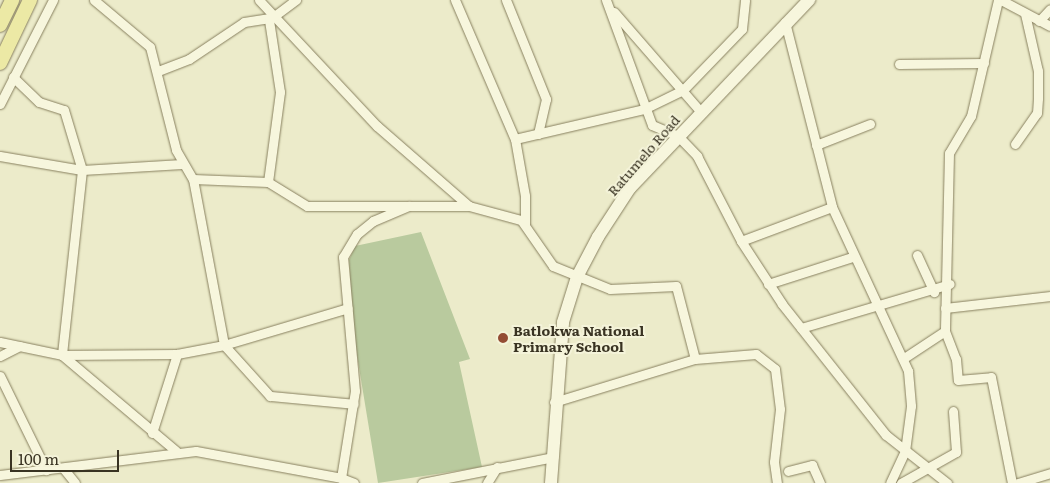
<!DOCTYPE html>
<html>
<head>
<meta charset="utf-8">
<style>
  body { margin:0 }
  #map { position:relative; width:1050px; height:483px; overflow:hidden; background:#ecebca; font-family:Literata,serif }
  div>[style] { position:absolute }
  .green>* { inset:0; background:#b9ca9e }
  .roads { filter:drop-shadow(0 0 1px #88805f) drop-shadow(0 0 1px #88805f) }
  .street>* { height:9px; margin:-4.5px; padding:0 4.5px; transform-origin:4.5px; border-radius:4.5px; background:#f7f6dd }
  .secondary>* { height:12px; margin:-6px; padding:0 6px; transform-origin:6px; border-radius:6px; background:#f7f6dd }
  .primary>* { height:14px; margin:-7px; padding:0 7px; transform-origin:7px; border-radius:7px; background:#ece9a5 }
  .dots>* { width:14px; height:14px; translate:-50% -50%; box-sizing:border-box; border:2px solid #f4f3d9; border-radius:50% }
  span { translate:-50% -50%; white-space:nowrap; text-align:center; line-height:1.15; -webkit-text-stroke:4px #f4f3d9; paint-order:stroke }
  .street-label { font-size:14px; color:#393322 }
  .poi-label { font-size:14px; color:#393322; font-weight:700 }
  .left { translate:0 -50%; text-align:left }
  .scale { position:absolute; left:10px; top:450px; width:109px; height:22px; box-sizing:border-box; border:2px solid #393322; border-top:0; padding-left:6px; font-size:15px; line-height:18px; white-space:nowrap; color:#393322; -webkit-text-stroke:4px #f4f3d9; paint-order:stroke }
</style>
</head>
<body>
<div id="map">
  <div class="green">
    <div style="clip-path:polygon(421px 232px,470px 359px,459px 362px,482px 467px,378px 483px,353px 331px,349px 260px,355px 246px)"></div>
  </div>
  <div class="roads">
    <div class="street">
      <div style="left:94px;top:0;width:73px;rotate:40deg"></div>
      <div style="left:150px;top:47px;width:106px;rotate:75.8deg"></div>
      <div style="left:176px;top:150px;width:34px;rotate:60deg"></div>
      <div style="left:193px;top:179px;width:169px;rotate:79.4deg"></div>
      <div style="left:224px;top:345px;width:69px;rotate:48deg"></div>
      <div style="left:270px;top:396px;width:84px;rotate:5.4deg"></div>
      <div style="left:259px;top:0;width:173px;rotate:46.9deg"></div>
      <div style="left:377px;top:126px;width:122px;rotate:41deg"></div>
      <div style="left:469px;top:206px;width:54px;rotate:15.1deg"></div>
      <div style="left:521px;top:220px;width:56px;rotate:55.2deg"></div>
      <div style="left:553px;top:266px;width:61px;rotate:22deg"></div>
      <div style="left:610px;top:289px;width:66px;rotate:-2.6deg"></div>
      <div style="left:676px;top:286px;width:75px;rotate:75.4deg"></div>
      <div style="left:455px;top:0;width:151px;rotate:66.7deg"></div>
      <div style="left:515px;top:139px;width:58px;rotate:80deg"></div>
      <div style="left:525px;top:196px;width:28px;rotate:90deg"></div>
      <div style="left:506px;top:0;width:107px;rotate:68deg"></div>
      <div style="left:546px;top:99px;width:36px;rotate:103deg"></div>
      <div style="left:606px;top:0;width:133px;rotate:69.8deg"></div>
      <div style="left:652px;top:125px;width:28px;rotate:23deg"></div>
      <div style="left:678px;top:136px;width:28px;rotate:46deg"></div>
      <div style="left:697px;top:156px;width:96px;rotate:62.6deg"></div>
      <div style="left:741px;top:241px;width:75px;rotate:56.9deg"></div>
      <div style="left:782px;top:304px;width:167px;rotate:51.6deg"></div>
      <div style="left:886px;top:435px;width:78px;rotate:38.2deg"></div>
      <div style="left:998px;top:0;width:119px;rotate:103.1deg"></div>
      <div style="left:971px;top:116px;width:43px;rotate:120.7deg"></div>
      <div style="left:949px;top:153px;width:178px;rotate:91.3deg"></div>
      <div style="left:945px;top:331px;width:30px;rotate:69deg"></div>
      <div style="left:956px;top:359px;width:21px;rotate:85deg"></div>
      <div style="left:958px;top:380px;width:33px;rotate:-5deg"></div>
      <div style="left:991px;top:377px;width:108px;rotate:78.8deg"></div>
      <div style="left:1001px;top:0;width:55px;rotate:28deg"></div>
      <div style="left:614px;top:12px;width:133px;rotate:49deg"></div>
      <div style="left:1039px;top:21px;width:16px;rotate:-47deg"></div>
      <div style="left:785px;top:22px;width:191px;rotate:75.7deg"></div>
      <div style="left:832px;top:207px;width:181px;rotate:65.1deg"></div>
      <div style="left:908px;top:371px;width:35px;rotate:85deg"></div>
      <div style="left:911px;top:406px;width:45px;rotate:97.6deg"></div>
      <div style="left:905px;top:451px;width:35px;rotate:115deg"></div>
      <div style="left:899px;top:64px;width:85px;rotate:-0.7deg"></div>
      <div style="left:158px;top:71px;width:33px;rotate:-21deg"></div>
      <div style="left:189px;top:59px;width:66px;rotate:-33.9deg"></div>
      <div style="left:244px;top:22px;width:26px;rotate:-9deg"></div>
      <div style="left:13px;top:77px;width:36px;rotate:44deg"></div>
      <div style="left:39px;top:102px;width:26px;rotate:18deg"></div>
      <div style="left:64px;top:110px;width:63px;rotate:73.3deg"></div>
      <div style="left:82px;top:170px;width:186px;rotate:96.2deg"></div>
      <div style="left:62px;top:355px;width:149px;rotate:40.1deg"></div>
      <div style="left:0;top:104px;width:117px;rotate:-63deg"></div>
      <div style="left:515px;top:139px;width:132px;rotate:-13.1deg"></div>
      <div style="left:644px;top:109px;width:43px;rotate:-26deg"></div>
      <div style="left:683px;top:90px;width:85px;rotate:-46deg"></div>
      <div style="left:742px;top:29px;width:29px;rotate:-84deg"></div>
      <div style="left:1015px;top:144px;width:38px;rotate:-55deg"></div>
      <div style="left:1037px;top:113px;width:15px;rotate:-86deg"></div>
      <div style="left:1038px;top:98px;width:27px;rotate:-90deg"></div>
      <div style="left:1038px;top:71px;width:58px;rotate:-102.8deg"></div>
      <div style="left:816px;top:145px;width:58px;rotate:-21.3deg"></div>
      <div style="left:0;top:156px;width:83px;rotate:9.7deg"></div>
      <div style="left:82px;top:170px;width:100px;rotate:-3.4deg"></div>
      <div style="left:193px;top:179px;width:75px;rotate:2.3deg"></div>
      <div style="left:268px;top:182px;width:46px;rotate:31.6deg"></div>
      <div style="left:307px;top:206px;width:162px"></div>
      <div style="left:268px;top:182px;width:91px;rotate:-82.4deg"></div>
      <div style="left:280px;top:92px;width:73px;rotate:-98.7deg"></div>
      <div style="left:269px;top:20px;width:34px;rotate:-37deg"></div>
      <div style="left:741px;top:241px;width:97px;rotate:-20.5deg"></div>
      <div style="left:917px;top:255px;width:41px;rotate:65.3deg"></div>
      <div style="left:768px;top:284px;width:88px;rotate:-17.8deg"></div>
      <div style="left:945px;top:308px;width:106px;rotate:-6.5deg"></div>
      <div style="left:801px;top:328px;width:155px;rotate:-16.5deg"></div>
      <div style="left:0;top:342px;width:63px;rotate:11.8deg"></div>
      <div style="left:62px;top:355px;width:115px;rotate:-0.5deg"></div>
      <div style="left:177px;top:354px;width:48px;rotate:-10.8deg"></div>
      <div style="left:224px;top:345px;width:129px;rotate:-16.6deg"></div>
      <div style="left:0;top:356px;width:22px;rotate:-27deg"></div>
      <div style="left:904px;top:358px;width:49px;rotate:-33.4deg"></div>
      <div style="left:0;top:376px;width:105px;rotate:63.9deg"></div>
      <div style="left:554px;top:402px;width:147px;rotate:-17deg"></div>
      <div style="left:695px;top:359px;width:61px;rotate:-4.7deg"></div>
      <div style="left:756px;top:354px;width:24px;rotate:38deg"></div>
      <div style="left:775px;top:369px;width:40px;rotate:82.9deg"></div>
      <div style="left:780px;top:409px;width:53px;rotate:96.5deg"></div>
      <div style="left:774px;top:462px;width:21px;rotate:82deg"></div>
      <div style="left:152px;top:433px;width:83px;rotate:-72.4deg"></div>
      <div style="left:63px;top:468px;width:19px;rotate:51deg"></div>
      <div style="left:788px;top:471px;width:25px;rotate:-14deg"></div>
      <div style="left:812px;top:465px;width:20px;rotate:66deg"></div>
      <div style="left:0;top:475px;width:197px;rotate:-7deg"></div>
      <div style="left:196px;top:451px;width:147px;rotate:10.5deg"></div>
      <div style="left:354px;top:483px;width:14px;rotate:-159deg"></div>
      <div style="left:341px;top:478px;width:88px;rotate:-80.9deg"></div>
      <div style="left:355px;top:391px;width:135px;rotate:-95.1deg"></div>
      <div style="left:343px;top:257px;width:27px;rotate:-59deg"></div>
      <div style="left:357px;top:234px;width:21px;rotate:-39deg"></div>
      <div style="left:373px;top:221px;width:39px;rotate:-23deg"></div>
      <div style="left:422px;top:483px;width:134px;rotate:-11.2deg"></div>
      <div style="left:487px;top:483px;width:19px;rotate:-58deg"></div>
      <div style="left:901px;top:483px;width:63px;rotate:-29.4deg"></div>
      <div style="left:956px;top:452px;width:41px;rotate:-94.2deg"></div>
      <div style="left:1018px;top:483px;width:34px;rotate:-17deg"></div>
    </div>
    <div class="secondary">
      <div style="left:551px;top:483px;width:161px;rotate:-85.7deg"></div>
      <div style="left:563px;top:322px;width:47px;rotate:-72.7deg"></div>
      <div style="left:577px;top:277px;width:45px;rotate:-62.3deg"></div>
      <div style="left:598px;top:237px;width:59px;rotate:-56.9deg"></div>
      <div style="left:630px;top:188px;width:260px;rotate:-46.4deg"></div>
    </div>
    <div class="primary">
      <div style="left:0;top:25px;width:28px;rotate:-64deg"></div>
      <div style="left:0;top:63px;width:70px;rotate:-64.5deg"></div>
    </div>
  </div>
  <div class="dots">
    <div style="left:503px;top:338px;background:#934c33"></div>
  </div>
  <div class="street-label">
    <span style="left:643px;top:155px;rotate:-49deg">Ratumelo Road</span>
  </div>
  <div class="poi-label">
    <span class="left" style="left:513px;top:338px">Batlokwa National<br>Primary School</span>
  </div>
  <div class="scale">100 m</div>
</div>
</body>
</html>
